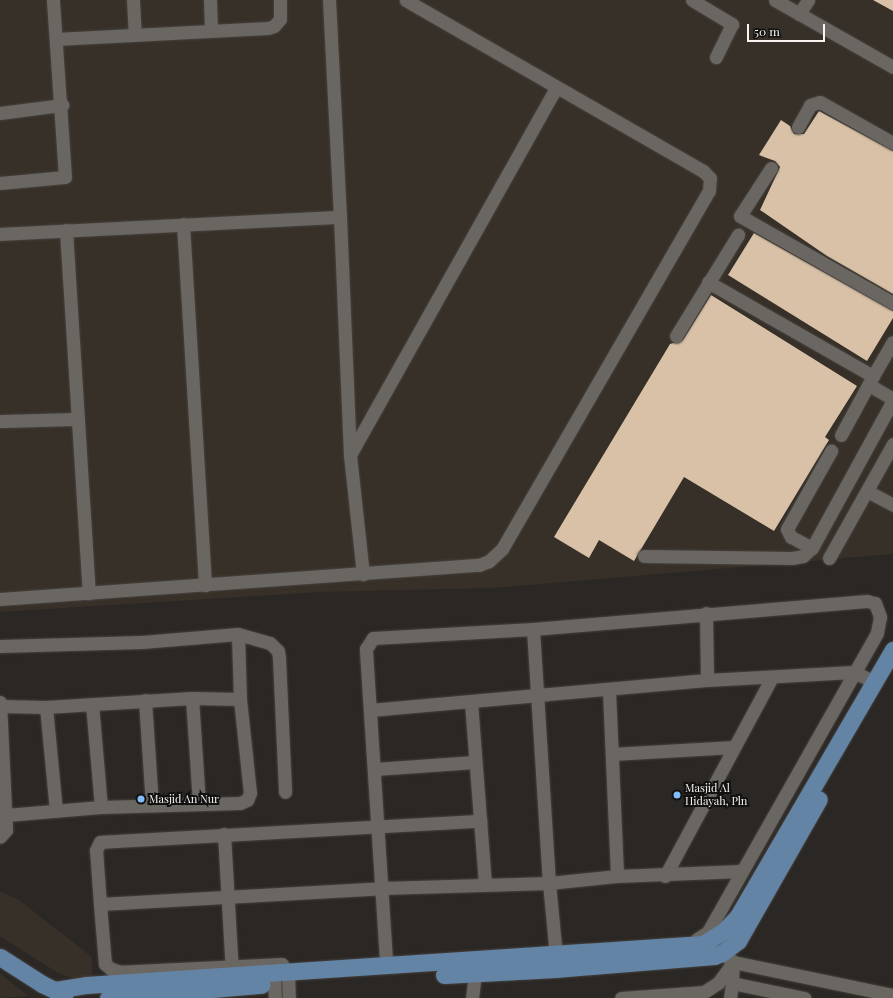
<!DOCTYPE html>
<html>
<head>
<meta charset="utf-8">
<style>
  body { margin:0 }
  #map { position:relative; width:893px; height:998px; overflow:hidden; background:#2b2724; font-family:"Playfair Display",serif }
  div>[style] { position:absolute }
  .built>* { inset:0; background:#373028 }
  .building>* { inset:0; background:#d8c1a6 }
  .roads { filter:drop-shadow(0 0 1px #45423f) drop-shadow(0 0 1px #45423f) }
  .minor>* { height:13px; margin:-6.5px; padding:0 6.5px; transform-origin:6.5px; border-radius:6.5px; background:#6a6662 }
  .major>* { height:17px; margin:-8.5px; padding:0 8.5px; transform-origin:8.5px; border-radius:8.5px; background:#6384a5 }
  .dots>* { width:11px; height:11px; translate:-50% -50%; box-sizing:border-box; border:2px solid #12110f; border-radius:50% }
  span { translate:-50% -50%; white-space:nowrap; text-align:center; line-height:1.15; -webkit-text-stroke:4px #12110f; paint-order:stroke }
  .poi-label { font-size:11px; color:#f7f4f2 }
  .left { translate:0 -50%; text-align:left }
  .scale { position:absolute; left:747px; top:24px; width:78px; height:18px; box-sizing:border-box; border:2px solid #f7f4f2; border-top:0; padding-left:5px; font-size:12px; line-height:14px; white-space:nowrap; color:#f7f4f2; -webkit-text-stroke:3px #12110f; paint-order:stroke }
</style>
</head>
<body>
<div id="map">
  <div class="built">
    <div style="clip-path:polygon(0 0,893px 0,893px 554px,492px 588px,320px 592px,0 612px)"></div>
    <div style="clip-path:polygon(0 891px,19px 900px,92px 957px,92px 977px,75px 979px,58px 973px,0 936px)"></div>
    <div style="clip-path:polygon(0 973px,1px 974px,28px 996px,0 998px)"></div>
  </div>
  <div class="building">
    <div style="clip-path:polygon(873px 0,893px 0,893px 11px)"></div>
    <div style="clip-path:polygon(819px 111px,893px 151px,893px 294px,827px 256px,760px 210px,780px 167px,775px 161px,759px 155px,781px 120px,790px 126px,794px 134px,804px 134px)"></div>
    <div style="clip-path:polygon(754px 233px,893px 311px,893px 318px,867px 361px,728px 275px)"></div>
    <div style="clip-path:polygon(711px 295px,857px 386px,825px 437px,829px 440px,774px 531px,684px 477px,634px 561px,599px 540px,589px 558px,554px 537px,670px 344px,683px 340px)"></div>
  </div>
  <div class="roads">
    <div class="minor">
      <div style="left:133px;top:0;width:35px;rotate:87deg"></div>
      <div style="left:210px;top:0;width:31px;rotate:88deg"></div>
      <div style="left:692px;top:0;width:47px;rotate:31deg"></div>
      <div style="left:732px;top:24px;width:37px;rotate:116deg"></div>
      <div style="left:775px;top:0;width:136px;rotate:29.6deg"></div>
      <div style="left:799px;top:14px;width:17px;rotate:-57deg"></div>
      <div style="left:56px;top:39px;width:212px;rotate:-3deg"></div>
      <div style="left:268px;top:28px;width:6px;rotate:-18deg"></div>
      <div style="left:274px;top:26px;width:9px;rotate:-49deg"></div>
      <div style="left:280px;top:19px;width:19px;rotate:-90deg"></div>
      <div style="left:0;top:113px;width:63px;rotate:-7.4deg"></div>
      <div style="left:798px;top:127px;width:25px;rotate:-61deg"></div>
      <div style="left:810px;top:105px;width:10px;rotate:-17deg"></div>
      <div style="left:820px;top:102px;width:84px;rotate:29.3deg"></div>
      <div style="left:771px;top:168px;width:57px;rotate:122.9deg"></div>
      <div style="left:740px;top:216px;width:176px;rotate:29.6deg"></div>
      <div style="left:0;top:183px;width:65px;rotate:-5.3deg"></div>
      <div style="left:65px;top:177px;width:177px;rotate:-93.9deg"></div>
      <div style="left:340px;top:217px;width:238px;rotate:87.6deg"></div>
      <div style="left:350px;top:455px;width:120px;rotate:83.8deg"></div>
      <div style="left:183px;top:224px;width:362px;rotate:86.5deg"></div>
      <div style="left:66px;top:230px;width:364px;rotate:86.4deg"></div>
      <div style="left:0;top:234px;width:340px;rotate:-2.9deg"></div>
      <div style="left:340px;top:217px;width:217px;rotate:-92.9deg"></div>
      <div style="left:708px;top:282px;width:190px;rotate:29.7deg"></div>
      <div style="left:873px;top:376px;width:39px;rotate:-60deg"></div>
      <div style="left:676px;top:336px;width:119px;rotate:-58.5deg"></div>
      <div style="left:869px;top:385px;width:28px;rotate:30deg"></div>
      <div style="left:0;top:421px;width:78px;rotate:-1.5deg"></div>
      <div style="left:841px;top:435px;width:67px;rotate:-61.5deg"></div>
      <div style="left:350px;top:455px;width:421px;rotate:-60.7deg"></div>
      <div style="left:867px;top:491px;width:30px;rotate:28deg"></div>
      <div style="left:812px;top:548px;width:24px;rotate:-152deg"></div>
      <div style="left:791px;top:537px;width:9px;rotate:-117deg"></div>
      <div style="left:787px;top:529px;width:90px;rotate:-60.6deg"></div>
      <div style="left:644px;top:556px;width:148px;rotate:0.8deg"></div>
      <div style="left:792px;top:558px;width:11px;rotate:-10deg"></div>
      <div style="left:803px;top:556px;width:12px;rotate:-42deg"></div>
      <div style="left:812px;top:548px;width:169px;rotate:-61.3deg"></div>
      <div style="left:829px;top:558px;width:131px;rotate:-60.7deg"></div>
      <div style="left:0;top:599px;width:480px;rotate:-4.1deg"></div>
      <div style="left:479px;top:565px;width:11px;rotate:-22deg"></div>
      <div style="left:489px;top:561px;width:18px;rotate:-43deg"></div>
      <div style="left:502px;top:549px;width:414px;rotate:-60deg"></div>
      <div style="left:709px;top:191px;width:13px;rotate:-86deg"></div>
      <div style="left:710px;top:178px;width:10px;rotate:-135deg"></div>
      <div style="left:703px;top:171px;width:343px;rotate:-150.1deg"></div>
      <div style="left:706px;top:613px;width:67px;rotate:89.1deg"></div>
      <div style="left:533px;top:629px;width:255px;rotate:86.4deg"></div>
      <div style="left:549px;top:883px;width:73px;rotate:84.5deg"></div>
      <div style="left:0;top:646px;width:142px;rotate:-1.6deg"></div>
      <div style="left:142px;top:642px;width:96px;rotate:-4.8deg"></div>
      <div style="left:238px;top:634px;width:33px;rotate:16deg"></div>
      <div style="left:270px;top:643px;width:11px;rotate:45deg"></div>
      <div style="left:278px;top:651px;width:7px;rotate:82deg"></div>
      <div style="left:279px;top:658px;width:134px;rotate:87.4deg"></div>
      <div style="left:609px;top:691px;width:185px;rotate:87.5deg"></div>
      <div style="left:192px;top:698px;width:105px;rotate:86.2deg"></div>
      <div style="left:145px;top:700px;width:105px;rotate:86.2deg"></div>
      <div style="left:0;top:702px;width:128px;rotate:87.3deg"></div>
      <div style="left:6px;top:830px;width:9px;rotate:131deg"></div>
      <div style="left:471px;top:702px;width:183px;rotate:85.6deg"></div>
      <div style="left:92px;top:704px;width:103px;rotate:85deg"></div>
      <div style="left:0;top:706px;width:46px;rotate:1.2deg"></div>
      <div style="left:46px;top:707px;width:146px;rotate:-3.5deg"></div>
      <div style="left:192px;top:698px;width:48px;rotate:1.2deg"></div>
      <div style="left:46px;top:707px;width:104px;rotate:84.5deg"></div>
      <div style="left:370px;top:710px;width:338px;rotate:-5.1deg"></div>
      <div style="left:707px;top:680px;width:146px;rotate:-3.1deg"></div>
      <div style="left:853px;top:672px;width:24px;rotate:24deg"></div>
      <div style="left:612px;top:754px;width:122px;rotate:-3.3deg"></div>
      <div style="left:375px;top:769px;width:100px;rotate:-4deg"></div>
      <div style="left:6px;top:815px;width:95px;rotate:-4.8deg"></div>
      <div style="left:101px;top:807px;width:139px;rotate:-1.6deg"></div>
      <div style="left:240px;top:803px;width:8px;rotate:-23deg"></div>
      <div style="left:247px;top:800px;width:8px;rotate:-67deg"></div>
      <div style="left:250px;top:793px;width:95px;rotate:-96.1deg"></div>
      <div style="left:240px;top:699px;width:65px;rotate:-91.8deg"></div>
      <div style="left:224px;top:834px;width:140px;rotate:86.7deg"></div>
      <div style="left:665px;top:876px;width:226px;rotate:-61.7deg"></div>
      <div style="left:100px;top:904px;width:282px;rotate:-3.2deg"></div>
      <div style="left:382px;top:888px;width:167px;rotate:-1.7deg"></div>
      <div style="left:549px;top:883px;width:68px;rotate:-5.9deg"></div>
      <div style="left:617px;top:876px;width:125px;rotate:-2.3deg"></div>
      <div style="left:722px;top:953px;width:14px;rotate:39deg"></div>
      <div style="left:733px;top:962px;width:163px;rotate:11.7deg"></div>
      <div style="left:386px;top:960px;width:312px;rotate:-93.7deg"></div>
      <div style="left:366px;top:649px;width:13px;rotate:-58deg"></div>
      <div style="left:373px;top:638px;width:160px;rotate:-3.2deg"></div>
      <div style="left:533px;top:629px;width:335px;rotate:-4.8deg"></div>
      <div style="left:867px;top:601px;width:8px;rotate:14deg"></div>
      <div style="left:875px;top:603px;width:15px;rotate:70deg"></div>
      <div style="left:880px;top:617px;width:16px;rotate:101deg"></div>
      <div style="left:877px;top:633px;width:343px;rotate:119.5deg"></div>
      <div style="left:708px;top:932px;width:13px;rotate:148deg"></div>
      <div style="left:733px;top:962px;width:21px;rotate:93deg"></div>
      <div style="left:732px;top:983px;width:74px;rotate:11.8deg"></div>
      <div style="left:282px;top:964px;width:161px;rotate:177.2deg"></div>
      <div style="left:121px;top:972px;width:10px;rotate:-163deg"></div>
      <div style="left:111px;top:969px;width:8px;rotate:-140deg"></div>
      <div style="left:105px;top:964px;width:60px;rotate:-94.8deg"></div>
      <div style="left:100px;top:904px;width:54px;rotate:-94.2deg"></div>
      <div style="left:96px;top:850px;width:9px;rotate:-63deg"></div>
      <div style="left:100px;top:842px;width:381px;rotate:-3.2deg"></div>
      <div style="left:288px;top:973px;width:25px;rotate:88deg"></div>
      <div style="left:274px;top:974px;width:24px;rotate:88deg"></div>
      <div style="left:472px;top:998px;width:25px;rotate:-83deg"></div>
      <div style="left:621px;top:998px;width:83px;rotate:-4.1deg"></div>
      <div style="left:704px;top:992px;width:17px;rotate:-33deg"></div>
      <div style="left:718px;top:983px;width:26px;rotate:-54deg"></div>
      <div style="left:730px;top:998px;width:15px;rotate:-82deg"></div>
    </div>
    <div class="major">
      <div style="left:0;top:957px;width:50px;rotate:32.7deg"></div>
      <div style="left:42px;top:984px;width:25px;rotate:26deg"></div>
      <div style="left:444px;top:975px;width:112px;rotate:-3.1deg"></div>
      <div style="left:556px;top:969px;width:159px;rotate:-4.7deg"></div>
      <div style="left:714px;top:956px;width:9px;rotate:-21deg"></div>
      <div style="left:722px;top:953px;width:20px;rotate:-37deg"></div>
      <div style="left:738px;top:941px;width:163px;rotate:-60.3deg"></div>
      <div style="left:55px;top:990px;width:31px;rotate:-9deg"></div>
      <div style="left:86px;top:985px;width:618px;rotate:-3.8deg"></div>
      <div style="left:703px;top:944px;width:26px;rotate:-32deg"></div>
      <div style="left:725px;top:930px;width:19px;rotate:-47deg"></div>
      <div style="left:738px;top:916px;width:308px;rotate:-59.8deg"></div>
      <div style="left:108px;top:998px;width:154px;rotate:-4.9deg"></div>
    </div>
  </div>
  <div class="dots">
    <div style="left:677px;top:795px;background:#80bdfa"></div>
    <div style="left:141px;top:799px;background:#80bdfa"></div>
  </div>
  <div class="poi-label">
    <span class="left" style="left:685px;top:795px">Masjid Al<br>Hidayah, Pln</span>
    <span class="left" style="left:149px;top:799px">Masjid An Nur</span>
  </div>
  <div class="scale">50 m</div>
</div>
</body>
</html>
